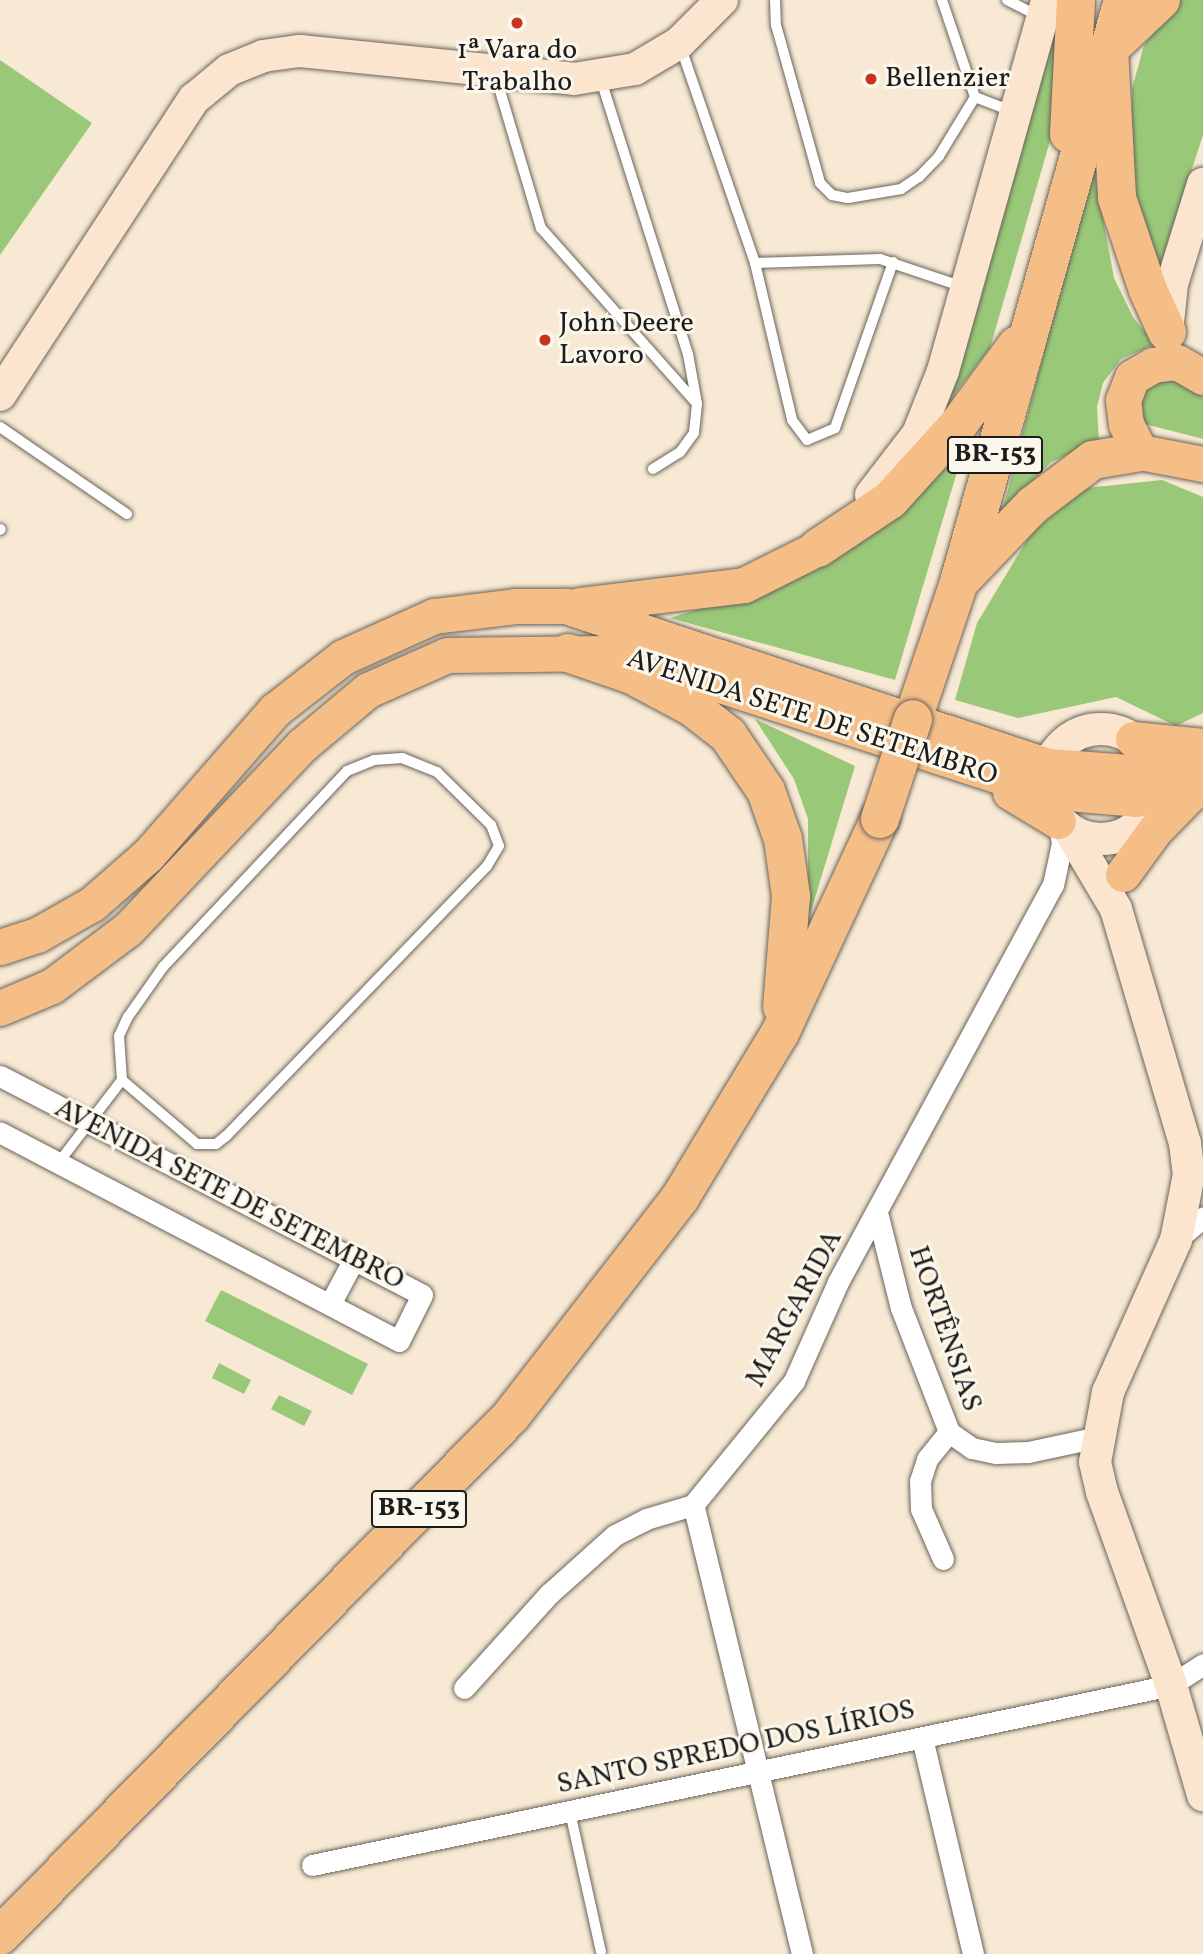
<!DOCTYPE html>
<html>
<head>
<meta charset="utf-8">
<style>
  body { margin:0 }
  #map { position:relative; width:1203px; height:1954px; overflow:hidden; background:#f7e9d3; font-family:Vollkorn,serif }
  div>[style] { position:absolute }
  .green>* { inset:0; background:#99c978 }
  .roads { filter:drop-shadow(0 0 2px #69645c) drop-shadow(0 0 2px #69645c) }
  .lane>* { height:10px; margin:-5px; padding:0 5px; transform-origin:5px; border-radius:5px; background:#fff }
  .street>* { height:21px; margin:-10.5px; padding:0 10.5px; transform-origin:10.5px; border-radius:10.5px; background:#fff }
  .secondary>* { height:32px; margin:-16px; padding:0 16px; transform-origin:16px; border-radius:16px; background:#fbe5cf }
  .secondary>.ring { margin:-16px; padding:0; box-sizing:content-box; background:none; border:32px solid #fbe5cf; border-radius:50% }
  .primary>* { height:35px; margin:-17.5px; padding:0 17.5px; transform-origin:17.5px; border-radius:17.5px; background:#f6be87 }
  .highway>* { height:38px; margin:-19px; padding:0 19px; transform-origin:19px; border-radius:19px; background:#f6be87 }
  .bridges { filter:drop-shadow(0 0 2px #69645c) drop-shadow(0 0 2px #69645c) }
  .highway-bridge>* { height:38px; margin:-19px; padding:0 19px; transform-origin:19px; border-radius:19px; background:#f6be87 }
  .dots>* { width:19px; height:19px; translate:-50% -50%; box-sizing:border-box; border:4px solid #fbf7ec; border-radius:50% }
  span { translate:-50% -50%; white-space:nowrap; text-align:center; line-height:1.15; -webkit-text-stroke:6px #fbf7ec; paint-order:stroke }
  .shield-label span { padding:2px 5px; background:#fbf7ec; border:2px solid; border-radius:5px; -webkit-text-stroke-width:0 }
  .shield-label { font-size:26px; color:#1c1c1c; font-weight:700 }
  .poi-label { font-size:28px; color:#1c1c1c }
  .left { translate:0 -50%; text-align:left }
  .street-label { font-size:28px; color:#1c1c1c }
</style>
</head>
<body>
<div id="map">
  <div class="green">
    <div style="clip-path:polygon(1062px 0,1050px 141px,990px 348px,944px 407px)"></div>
    <div style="clip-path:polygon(1178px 0,1203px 0,1203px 135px,1156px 279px,1131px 192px,1132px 89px,1144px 45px)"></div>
    <div style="clip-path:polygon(0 60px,92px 123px,0 255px)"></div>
    <div style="clip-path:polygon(1093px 163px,1114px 278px,1133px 317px,1155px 344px,1121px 359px,1103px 383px,1097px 407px,1099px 441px,1051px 462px,1002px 513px)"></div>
    <div style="clip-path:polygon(1164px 372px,1190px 383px,1203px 398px,1203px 439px,1141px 423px,1138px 388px)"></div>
    <div style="clip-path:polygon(965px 445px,895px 680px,670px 618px,798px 578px,888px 518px)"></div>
    <div style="clip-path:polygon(1162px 480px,1203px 497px,1203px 713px,1176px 726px,1116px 697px,1018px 718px,955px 700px,977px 623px,1031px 533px,1086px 488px)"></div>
    <div style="clip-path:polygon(755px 719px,855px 766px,808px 921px,808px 819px,794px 779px)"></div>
    <div style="clip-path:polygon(221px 1290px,368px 1364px,352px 1395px,205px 1321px)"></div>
    <div style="clip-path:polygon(219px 1363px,251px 1380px,244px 1394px,212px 1378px)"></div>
    <div style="clip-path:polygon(279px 1395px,312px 1411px,304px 1426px,271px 1409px)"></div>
  </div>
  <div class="roads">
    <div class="lane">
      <div style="left:775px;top:0;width:25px;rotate:88deg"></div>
      <div style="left:776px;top:25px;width:164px;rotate:74.4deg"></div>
      <div style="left:820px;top:183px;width:17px;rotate:45deg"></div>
      <div style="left:832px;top:195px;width:16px;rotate:11deg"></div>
      <div style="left:848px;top:198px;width:54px;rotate:-9.6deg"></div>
      <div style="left:901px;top:189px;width:22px;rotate:-34deg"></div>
      <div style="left:919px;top:177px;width:29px;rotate:-46deg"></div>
      <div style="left:939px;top:156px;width:69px;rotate:-58.6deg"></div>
      <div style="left:942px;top:0;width:102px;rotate:71.2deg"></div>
      <div style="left:975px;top:97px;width:39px;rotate:21deg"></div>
      <div style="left:1007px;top:0;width:36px;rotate:27deg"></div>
      <div style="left:680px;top:45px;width:231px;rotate:71deg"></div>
      <div style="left:755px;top:263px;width:161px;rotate:76.7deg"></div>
      <div style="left:792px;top:420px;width:25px;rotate:53deg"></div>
      <div style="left:807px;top:440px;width:30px;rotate:-23deg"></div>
      <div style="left:835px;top:428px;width:176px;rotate:-70.7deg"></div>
      <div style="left:495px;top:74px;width:161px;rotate:73.4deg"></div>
      <div style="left:541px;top:228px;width:235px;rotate:48.4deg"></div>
      <div style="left:600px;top:77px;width:291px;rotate:72.4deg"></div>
      <div style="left:688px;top:354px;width:51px;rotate:79.8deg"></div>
      <div style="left:697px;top:404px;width:29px;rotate:96deg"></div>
      <div style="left:694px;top:433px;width:24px;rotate:126deg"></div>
      <div style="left:680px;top:452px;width:32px;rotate:148deg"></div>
      <div style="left:755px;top:263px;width:125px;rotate:-1.8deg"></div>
      <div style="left:880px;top:259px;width:88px;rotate:18.6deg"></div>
      <div style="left:0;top:427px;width:154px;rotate:34.4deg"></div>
      <div style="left:0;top:530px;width:1px;rotate:-45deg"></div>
      <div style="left:402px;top:758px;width:38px;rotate:22deg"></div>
      <div style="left:437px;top:772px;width:76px;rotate:44.5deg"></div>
      <div style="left:491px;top:825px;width:22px;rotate:69deg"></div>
      <div style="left:499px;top:846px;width:23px;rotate:121deg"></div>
      <div style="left:487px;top:866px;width:376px;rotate:134deg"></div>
      <div style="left:226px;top:1136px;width:13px;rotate:141deg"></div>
      <div style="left:216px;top:1144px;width:19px;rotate:180deg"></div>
      <div style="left:197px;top:1144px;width:99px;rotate:-139.5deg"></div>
      <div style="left:122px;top:1080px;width:44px;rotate:-93.9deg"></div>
      <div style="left:119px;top:1036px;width:21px;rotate:-65deg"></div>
      <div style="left:128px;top:1017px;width:61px;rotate:-55deg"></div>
      <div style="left:163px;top:967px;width:269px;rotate:-46.8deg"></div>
      <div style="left:347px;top:771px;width:29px;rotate:-22deg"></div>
      <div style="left:374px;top:760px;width:28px;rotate:-4deg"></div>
      <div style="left:59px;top:1162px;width:103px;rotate:-52.5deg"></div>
      <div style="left:570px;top:1812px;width:143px;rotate:77.5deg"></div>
    </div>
    <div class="street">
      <div style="left:0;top:1076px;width:475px;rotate:27.4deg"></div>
      <div style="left:422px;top:1295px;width:51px;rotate:116.6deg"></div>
      <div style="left:399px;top:1341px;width:450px;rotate:-152.4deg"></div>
      <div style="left:878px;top:1216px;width:95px;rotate:76deg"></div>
      <div style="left:901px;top:1308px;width:133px;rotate:68.8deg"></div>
      <div style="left:949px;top:1432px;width:28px;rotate:35deg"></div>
      <div style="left:972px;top:1448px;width:25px;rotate:12deg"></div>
      <div style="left:996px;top:1453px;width:32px;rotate:-2deg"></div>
      <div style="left:1028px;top:1452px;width:72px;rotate:-12.1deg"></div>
      <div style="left:1176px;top:1240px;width:35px;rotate:-40deg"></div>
      <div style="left:330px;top:1304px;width:51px;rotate:-61.9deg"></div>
      <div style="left:943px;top:1559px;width:55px;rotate:-113.7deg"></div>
      <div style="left:921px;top:1509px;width:28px;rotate:-92deg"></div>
      <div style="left:920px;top:1481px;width:23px;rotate:-72deg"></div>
      <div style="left:927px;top:1459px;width:35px;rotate:-51deg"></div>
      <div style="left:464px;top:1688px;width:127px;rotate:-47.9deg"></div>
      <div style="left:549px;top:1594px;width:89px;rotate:-41.8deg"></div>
      <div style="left:615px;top:1535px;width:35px;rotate:-27deg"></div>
      <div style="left:646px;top:1519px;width:49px;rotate:-16.6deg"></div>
      <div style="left:922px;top:1738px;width:222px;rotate:76.7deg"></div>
      <div style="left:312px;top:1865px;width:878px;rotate:-11.83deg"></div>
      <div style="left:1171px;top:1685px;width:38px;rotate:-33deg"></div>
      <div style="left:802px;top:1954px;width:462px;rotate:-103.6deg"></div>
      <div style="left:693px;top:1505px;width:160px;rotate:-50.8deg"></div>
      <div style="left:794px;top:1381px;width:108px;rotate:-66deg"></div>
      <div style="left:838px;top:1282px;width:451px;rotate:-61.6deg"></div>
      <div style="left:1053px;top:885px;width:43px;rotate:-77.9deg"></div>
      <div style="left:1062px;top:843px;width:22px;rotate:-100deg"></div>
    </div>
    <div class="secondary">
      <div style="left:1167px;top:332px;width:48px;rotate:-84.1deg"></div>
      <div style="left:1172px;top:284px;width:105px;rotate:-72.8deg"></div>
      <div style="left:0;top:395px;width:354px;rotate:-56.8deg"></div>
      <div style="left:194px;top:99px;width:45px;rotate:-39.6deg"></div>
      <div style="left:229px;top:70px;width:37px;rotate:-22deg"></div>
      <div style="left:263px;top:56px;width:37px;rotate:-8deg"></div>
      <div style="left:300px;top:51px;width:275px;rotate:5.8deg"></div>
      <div style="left:574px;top:79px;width:62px;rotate:-9.3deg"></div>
      <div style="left:635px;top:69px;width:51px;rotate:-30.6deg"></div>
      <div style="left:679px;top:43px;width:61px;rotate:-45deg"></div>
      <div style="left:871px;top:495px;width:77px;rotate:-52.4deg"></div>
      <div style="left:918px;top:434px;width:68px;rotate:-68.4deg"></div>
      <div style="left:943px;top:371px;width:385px;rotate:-74.3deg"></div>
      <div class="ring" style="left:1046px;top:729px;width:78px;height:78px"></div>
      <div style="left:1068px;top:828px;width:94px;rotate:59.3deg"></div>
      <div style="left:1116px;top:909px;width:244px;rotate:73.6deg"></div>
      <div style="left:1185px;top:1143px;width:31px;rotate:83deg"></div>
      <div style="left:1189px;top:1174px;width:67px;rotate:101.1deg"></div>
      <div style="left:1176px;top:1240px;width:167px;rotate:114.1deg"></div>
      <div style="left:1108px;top:1392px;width:71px;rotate:100.5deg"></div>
      <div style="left:1095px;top:1462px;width:31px;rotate:77deg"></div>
      <div style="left:1102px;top:1492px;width:205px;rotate:70.3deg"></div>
      <div style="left:1171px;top:1685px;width:115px;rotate:73.8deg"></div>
    </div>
    <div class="primary">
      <div style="left:1203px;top:377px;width:30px;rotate:-150deg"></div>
      <div style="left:1177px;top:362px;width:24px;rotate:173deg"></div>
      <div style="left:1153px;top:365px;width:24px;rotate:150deg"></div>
      <div style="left:1132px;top:377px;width:25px;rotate:111deg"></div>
      <div style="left:1123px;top:400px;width:24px;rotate:83deg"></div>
      <div style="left:1126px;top:424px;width:31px;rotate:63deg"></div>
      <div style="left:1140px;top:452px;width:64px;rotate:10.8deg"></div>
      <div style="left:579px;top:605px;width:166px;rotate:-6.9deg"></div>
      <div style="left:744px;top:585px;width:83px;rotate:-26.6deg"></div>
      <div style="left:1133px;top:739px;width:70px;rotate:5.7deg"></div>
      <div style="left:1010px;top:792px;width:56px;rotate:31.1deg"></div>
      <div style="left:1123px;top:874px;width:54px;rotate:-54deg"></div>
      <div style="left:1155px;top:830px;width:64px;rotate:-45.6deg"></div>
      <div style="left:0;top:947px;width:39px;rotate:-18deg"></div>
      <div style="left:37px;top:935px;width:63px;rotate:-29.4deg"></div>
      <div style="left:92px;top:904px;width:74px;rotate:-41.2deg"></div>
      <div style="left:148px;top:855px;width:193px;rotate:-48.8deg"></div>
      <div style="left:275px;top:710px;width:86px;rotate:-37.9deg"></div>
      <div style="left:343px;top:657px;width:100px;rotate:-24.3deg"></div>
      <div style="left:434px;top:616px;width:82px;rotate:-7deg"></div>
      <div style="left:515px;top:606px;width:51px"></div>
      <div style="left:566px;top:606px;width:508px;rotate:18.36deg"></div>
      <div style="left:1048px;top:766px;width:108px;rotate:4.2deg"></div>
      <div style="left:1156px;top:774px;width:50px;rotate:-21deg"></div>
      <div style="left:0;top:1008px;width:56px;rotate:-22.9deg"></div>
      <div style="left:52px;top:986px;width:95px;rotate:-36.9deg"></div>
      <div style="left:128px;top:929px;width:252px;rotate:-46.6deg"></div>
      <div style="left:301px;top:746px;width:87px;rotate:-39.9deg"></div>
      <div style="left:368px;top:690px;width:86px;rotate:-23.9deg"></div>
      <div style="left:447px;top:655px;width:159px;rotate:-0.7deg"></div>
      <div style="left:606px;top:653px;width:48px;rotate:12deg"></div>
      <div style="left:653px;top:663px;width:412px;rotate:18.1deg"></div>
      <div style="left:1045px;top:791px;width:91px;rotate:5deg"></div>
      <div style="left:1136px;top:799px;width:69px;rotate:-15deg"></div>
    </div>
    <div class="highway">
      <div style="left:1161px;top:0;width:71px;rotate:136.7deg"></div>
      <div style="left:1109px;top:49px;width:149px;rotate:86.9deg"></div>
      <div style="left:1117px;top:198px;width:97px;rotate:71.4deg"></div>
      <div style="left:1148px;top:290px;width:46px;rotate:65.7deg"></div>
      <div style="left:1069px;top:134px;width:134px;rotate:-87deg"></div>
      <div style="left:818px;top:548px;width:87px;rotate:-33.7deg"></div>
      <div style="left:890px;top:500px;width:101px;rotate:-47.8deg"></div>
      <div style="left:958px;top:425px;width:99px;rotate:-53.6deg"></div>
      <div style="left:963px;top:578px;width:101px;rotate:-46.2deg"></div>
      <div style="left:1033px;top:505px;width:75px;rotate:-36.9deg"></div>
      <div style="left:1093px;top:460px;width:48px;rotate:-9.7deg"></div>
      <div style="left:568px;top:653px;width:68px;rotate:19deg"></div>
      <div style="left:632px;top:675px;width:68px;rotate:28.1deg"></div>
      <div style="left:692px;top:707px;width:46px;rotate:37.9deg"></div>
      <div style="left:728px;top:735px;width:68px;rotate:55.8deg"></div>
      <div style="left:766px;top:791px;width:51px;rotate:70.5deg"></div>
      <div style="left:783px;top:839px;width:58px;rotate:82deg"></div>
      <div style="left:791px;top:896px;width:111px;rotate:94.6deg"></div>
      <div style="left:913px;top:719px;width:145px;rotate:-71.4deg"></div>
      <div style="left:959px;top:582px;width:605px;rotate:-74.26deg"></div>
      <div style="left:0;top:1936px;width:729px;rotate:-45.5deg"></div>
      <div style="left:511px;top:1416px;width:276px;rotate:-52.2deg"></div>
      <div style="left:680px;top:1198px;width:193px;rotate:-58.8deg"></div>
      <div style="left:780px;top:1033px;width:236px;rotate:-65deg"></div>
    </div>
  </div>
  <div class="bridges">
    <div class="highway-bridge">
      <div style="left:880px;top:819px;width:105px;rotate:-71.7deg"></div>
    </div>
  </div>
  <div class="dots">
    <div style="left:517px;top:23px;background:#c8321e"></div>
    <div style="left:871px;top:79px;background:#c8321e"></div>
    <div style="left:545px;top:340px;background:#c8321e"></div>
  </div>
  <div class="shield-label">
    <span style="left:995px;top:455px">BR-153</span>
    <span style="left:419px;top:1509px">BR-153</span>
  </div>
  <div class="poi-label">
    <span style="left:517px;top:67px">1ª Vara do<br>Trabalho</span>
    <span class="left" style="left:885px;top:79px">Bellenzier</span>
    <span class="left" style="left:559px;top:340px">John Deere<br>Lavoro</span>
  </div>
  <div class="street-label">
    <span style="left:812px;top:718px;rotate:18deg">AVENIDA SETE DE SETEMBRO</span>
    <span style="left:229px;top:1195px;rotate:27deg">AVENIDA SETE DE SETEMBRO</span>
    <span style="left:795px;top:1309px;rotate:-62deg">MARGARIDA</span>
    <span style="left:944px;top:1329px;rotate:71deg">HORTÊNSIAS</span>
    <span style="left:736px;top:1748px;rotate:-12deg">SANTO SPREDO DOS LÍRIOS</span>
  </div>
</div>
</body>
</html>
